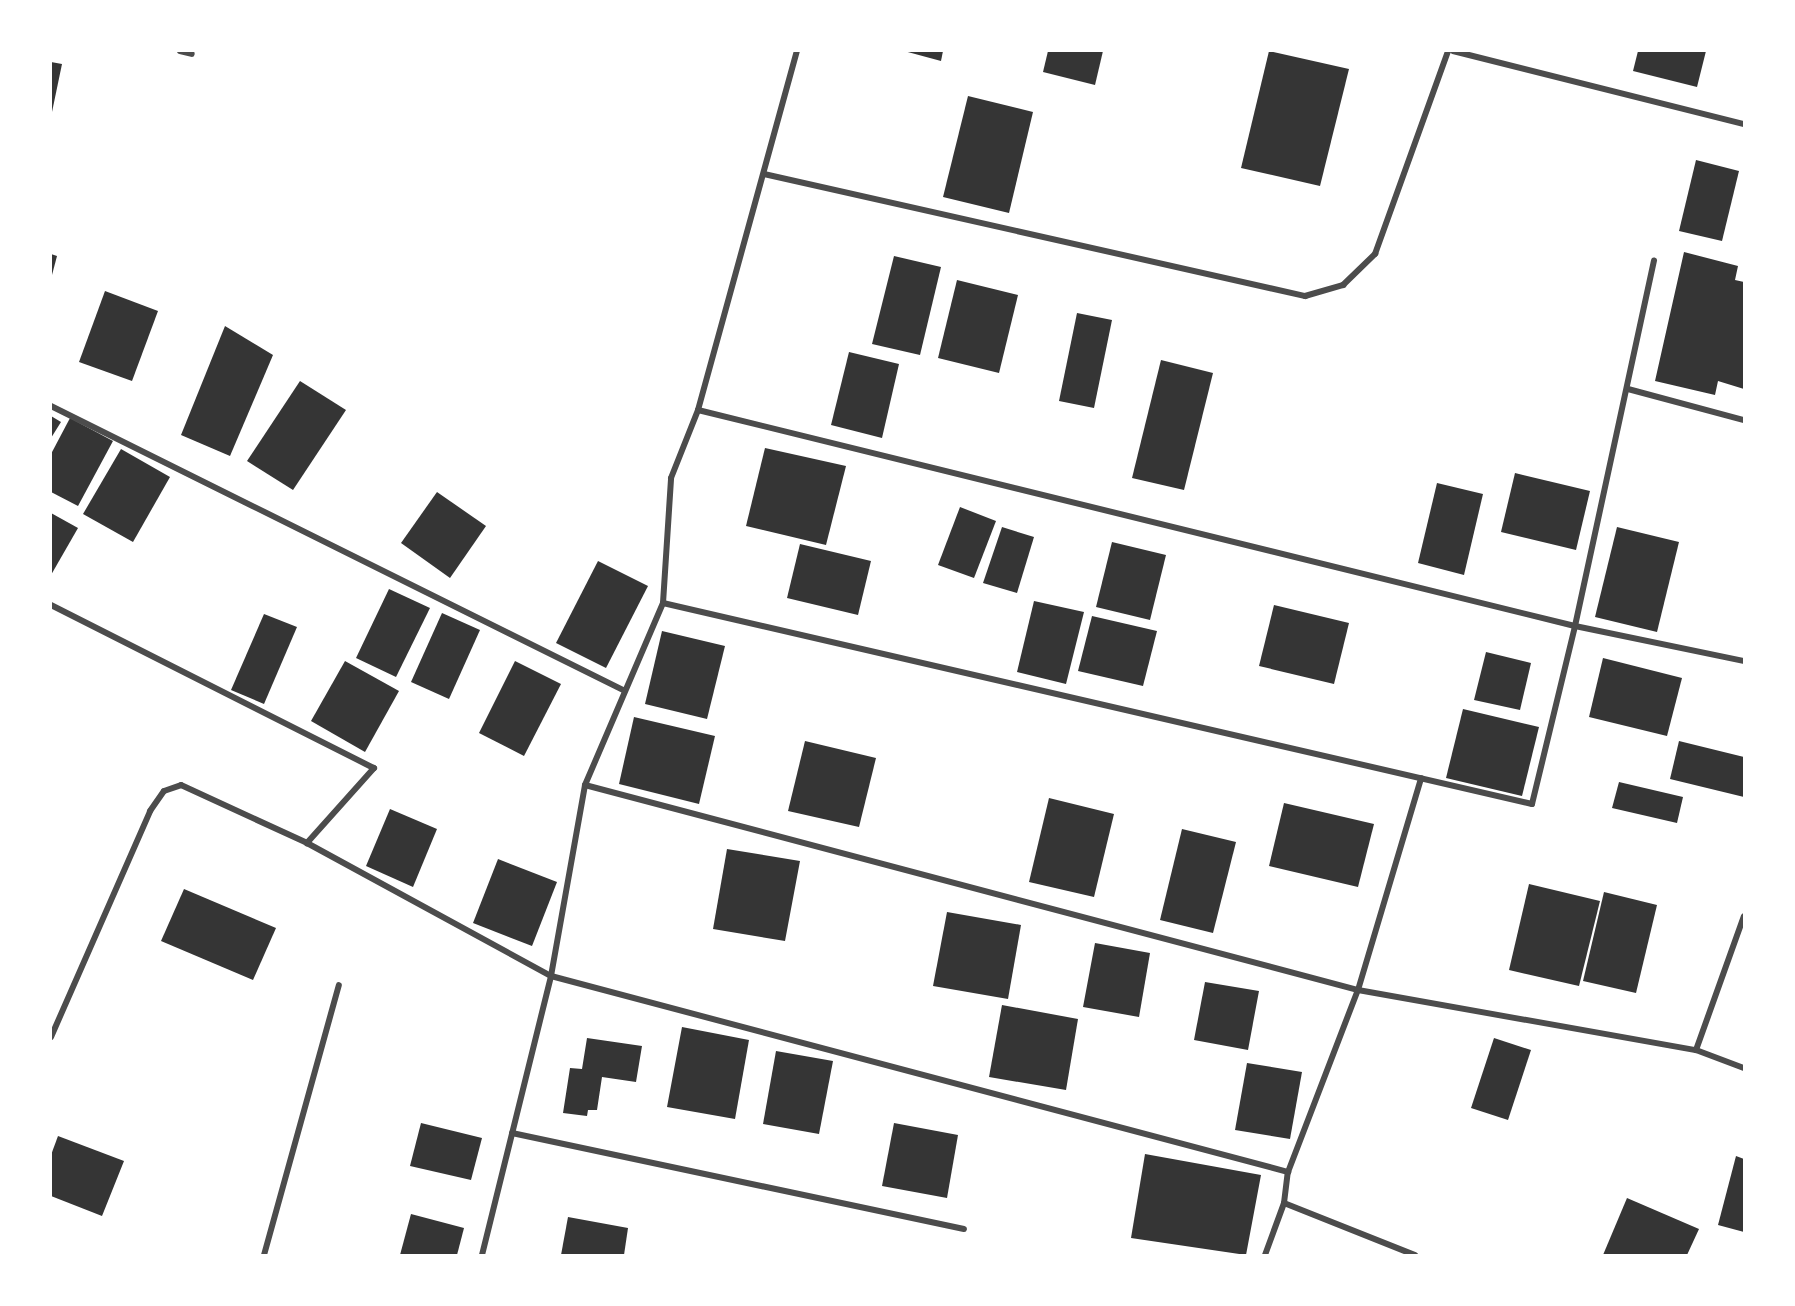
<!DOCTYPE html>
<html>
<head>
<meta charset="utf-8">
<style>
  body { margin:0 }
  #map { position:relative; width:1795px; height:1306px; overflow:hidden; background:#fff; font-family:"PT Sans",sans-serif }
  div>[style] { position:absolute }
  .building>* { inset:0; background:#353535 }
  .minor>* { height:6px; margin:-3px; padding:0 3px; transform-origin:3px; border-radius:3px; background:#4c4c4c }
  span { translate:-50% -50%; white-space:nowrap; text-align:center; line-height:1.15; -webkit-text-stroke:5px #fff; paint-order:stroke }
  .frame { position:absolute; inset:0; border:52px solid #fff; pointer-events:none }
</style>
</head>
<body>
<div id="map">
  <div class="building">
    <div style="clip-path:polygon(904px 51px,943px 51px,941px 61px)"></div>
    <div style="clip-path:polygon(1048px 51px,1103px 51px,1095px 85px,1043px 72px)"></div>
    <div style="clip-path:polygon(1269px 51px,1349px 69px,1320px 186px,1241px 168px)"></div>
    <div style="clip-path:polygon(1638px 51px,1706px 51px,1697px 87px,1633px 71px)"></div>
    <div style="clip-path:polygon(51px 62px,62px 64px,52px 112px,51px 112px)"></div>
    <div style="clip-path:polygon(968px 96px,1033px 112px,1009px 213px,943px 197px)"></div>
    <div style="clip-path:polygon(1696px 160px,1739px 171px,1722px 241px,1679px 231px)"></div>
    <div style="clip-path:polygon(1684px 252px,1738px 266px,1735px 280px,1744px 282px,1744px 389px,1718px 381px,1715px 395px,1655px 381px)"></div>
    <div style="clip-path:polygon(51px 254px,57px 256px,52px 275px,51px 275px)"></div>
    <div style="clip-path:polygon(894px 256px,941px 267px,920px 355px,872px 344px)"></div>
    <div style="clip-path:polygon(957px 280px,1018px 295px,999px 373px,938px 358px)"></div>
    <div style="clip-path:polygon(105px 291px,158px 311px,132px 381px,79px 362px)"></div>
    <div style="clip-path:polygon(1077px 313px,1112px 320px,1094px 408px,1059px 401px)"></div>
    <div style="clip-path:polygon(225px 326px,273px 355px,230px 456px,181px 435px)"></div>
    <div style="clip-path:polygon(849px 352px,899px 364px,882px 438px,831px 425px)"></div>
    <div style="clip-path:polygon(1161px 360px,1213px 373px,1184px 490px,1132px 478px)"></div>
    <div style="clip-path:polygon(300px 381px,346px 410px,293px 490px,247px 461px)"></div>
    <div style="clip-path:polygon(51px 416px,61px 422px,51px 438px)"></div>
    <div style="clip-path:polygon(70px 418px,113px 441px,78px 506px,51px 492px,51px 454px)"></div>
    <div style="clip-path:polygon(765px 448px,846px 466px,826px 545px,746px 526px)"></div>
    <div style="clip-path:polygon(121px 449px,170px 477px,133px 542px,83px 514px)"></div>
    <div style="clip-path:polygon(1515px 473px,1590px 491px,1576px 550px,1501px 532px)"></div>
    <div style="clip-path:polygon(1437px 483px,1483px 494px,1464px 575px,1418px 563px)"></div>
    <div style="clip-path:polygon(437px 492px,486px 526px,450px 578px,401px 543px)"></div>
    <div style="clip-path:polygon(960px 507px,996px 521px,974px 578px,938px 565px)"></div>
    <div style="clip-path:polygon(51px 513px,78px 528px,51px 575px)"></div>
    <div style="clip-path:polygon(1002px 527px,1034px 537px,1017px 593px,983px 583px)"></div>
    <div style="clip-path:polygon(1617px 527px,1679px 542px,1657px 632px,1595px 617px)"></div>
    <div style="clip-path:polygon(1112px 542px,1166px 555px,1150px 620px,1096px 607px)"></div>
    <div style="clip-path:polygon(800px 544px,871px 561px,858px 615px,787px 598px)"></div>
    <div style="clip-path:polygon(598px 561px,648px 586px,606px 668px,556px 643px)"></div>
    <div style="clip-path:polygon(389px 589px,430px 608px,396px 677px,356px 658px)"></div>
    <div style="clip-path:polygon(1034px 601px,1084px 612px,1066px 684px,1017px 672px)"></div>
    <div style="clip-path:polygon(1274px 605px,1349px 623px,1334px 684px,1259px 666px)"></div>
    <div style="clip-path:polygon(442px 613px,480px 630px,449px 699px,411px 682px)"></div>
    <div style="clip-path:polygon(264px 614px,297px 627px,264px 704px,231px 690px)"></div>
    <div style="clip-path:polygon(1092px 616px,1157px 631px,1143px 686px,1078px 671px)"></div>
    <div style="clip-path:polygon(662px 631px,725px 646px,707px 719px,645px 704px)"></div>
    <div style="clip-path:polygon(1486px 652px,1531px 663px,1520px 710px,1474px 700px)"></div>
    <div style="clip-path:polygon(1603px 658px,1682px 678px,1667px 736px,1589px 717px)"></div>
    <div style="clip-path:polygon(345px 661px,399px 691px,365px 752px,311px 721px)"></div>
    <div style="clip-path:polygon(515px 661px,561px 684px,524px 756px,479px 733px)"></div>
    <div style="clip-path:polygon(1463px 709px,1539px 727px,1522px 796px,1446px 778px)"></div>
    <div style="clip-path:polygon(634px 717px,715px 736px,699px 804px,619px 784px)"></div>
    <div style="clip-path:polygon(805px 741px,876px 758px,859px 827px,788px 811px)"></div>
    <div style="clip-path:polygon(1679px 741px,1744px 757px,1744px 797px,1670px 779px)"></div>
    <div style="clip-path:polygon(1619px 782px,1683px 797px,1677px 823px,1612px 808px)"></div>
    <div style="clip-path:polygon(1049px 798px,1114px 814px,1094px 897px,1029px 882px)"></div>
    <div style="clip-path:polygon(1284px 803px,1374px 824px,1358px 887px,1269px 866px)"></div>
    <div style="clip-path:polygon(390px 809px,437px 829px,413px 887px,366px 866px)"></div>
    <div style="clip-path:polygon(1182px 829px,1236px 842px,1213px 933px,1160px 920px)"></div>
    <div style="clip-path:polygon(727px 849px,800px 861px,785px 941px,713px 929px)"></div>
    <div style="clip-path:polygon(498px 859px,557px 882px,532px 946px,473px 923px)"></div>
    <div style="clip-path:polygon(1529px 884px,1600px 901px,1579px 986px,1509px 970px)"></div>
    <div style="clip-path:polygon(184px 889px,276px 928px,253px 980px,161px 941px)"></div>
    <div style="clip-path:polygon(1604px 892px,1657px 905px,1636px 993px,1583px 981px)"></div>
    <div style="clip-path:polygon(947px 912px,1021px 925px,1008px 999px,933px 986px)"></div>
    <div style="clip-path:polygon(1095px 943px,1150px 953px,1139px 1017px,1083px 1007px)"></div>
    <div style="clip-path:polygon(1205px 982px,1259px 991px,1248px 1050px,1194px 1040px)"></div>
    <div style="clip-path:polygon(1002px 1005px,1078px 1019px,1066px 1090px,989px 1077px)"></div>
    <div style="clip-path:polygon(682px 1027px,749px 1040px,735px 1119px,667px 1107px)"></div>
    <div style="clip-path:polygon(587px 1038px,642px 1046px,636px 1082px,602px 1077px,597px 1110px,588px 1110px,587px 1116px,563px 1113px,570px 1068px,582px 1069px)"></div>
    <div style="clip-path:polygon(1494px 1038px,1531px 1050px,1508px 1120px,1471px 1108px)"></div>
    <div style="clip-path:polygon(776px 1051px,833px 1061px,819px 1134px,763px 1124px)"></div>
    <div style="clip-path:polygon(1247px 1063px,1302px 1072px,1290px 1139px,1235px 1130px)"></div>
    <div style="clip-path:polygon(421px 1123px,482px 1138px,471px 1180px,410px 1166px)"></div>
    <div style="clip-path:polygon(894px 1123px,958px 1135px,947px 1198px,882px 1186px)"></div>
    <div style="clip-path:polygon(58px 1136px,124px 1161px,102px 1216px,51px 1196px,51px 1155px)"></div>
    <div style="clip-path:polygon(1145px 1154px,1261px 1175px,1246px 1255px,1131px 1238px)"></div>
    <div style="clip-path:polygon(1736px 1156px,1744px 1159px,1744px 1232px,1718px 1225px)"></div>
    <div style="clip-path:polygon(1627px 1198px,1699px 1229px,1687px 1255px,1603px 1255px)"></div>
    <div style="clip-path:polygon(411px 1214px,464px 1228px,457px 1255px,400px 1255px)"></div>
    <div style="clip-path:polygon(568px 1217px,628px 1228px,624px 1255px,561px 1255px)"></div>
  </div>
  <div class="minor">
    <div style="left:180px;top:51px;width:12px;rotate:14deg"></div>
    <div style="left:1453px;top:51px;width:300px;rotate:14.1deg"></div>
    <div style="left:764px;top:174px;width:555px;rotate:12.71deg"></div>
    <div style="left:1305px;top:296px;width:40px;rotate:-16deg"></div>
    <div style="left:1343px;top:285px;width:45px;rotate:-44.1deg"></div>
    <div style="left:1375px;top:254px;width:216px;rotate:-70.2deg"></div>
    <div style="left:1628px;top:389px;width:120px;rotate:15deg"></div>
    <div style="left:51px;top:406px;width:639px;rotate:26.4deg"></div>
    <div style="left:698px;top:410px;width:903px;rotate:13.84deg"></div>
    <div style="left:1575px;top:626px;width:173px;rotate:11.7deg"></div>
    <div style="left:663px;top:603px;width:892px;rotate:13.02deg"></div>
    <div style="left:1532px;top:804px;width:183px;rotate:-76.4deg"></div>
    <div style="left:1575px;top:626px;width:374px;rotate:-77.8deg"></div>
    <div style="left:51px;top:605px;width:362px;rotate:26.8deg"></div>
    <div style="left:374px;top:768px;width:101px;rotate:131.8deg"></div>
    <div style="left:307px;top:843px;width:278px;rotate:28.6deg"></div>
    <div style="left:551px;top:976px;width:763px;rotate:14.89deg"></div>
    <div style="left:585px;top:785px;width:800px;rotate:14.85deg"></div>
    <div style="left:1358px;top:990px;width:343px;rotate:10.1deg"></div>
    <div style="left:1696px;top:1050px;width:51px;rotate:20.6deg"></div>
    <div style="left:51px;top:1037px;width:247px;rotate:-66.3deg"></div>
    <div style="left:150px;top:811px;width:24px;rotate:-55deg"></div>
    <div style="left:164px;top:791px;width:18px;rotate:-19deg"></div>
    <div style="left:181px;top:785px;width:139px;rotate:24.7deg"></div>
    <div style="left:1696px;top:1050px;width:142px;rotate:-70.3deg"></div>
    <div style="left:512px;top:1133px;width:462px;rotate:12deg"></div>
    <div style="left:1284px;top:1203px;width:141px;rotate:21.7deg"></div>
    <div style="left:264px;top:1255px;width:280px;rotate:-74.5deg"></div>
    <div style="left:482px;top:1255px;width:287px;rotate:-76.1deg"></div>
    <div style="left:551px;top:976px;width:194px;rotate:-79.9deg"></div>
    <div style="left:585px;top:785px;width:198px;rotate:-66.8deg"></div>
    <div style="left:663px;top:603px;width:125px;rotate:-86.3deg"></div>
    <div style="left:671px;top:478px;width:73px;rotate:-68.3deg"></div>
    <div style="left:698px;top:410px;width:372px;rotate:-74.6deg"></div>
    <div style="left:1265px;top:1255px;width:55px;rotate:-69.9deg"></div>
    <div style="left:1284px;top:1203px;width:31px;rotate:-83deg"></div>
    <div style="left:1288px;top:1172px;width:195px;rotate:-69deg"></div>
    <div style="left:1358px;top:990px;width:221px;rotate:-73.4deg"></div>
  </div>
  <div class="frame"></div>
</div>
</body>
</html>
